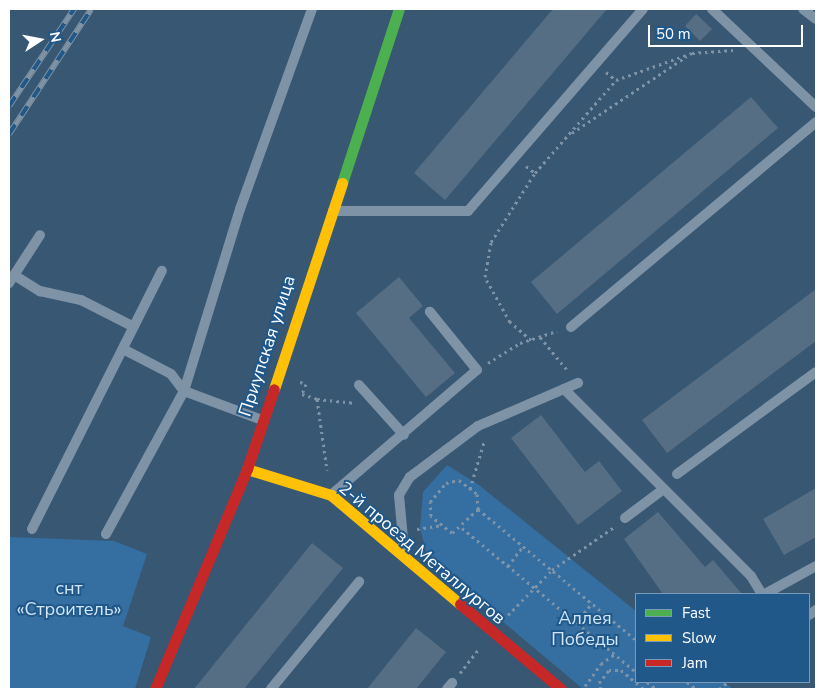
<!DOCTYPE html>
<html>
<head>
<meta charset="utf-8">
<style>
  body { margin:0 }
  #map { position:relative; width:825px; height:698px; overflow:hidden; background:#385772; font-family:"Nunito Sans",sans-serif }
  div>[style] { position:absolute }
  .green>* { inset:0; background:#356ea0 }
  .building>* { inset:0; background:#566e84 }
  .path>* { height:3px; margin-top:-1.5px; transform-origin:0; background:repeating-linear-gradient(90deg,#7f93a7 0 2.5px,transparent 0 6.5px) }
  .lane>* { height:10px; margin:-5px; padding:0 5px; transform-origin:5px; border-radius:5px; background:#7f93a7 }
  .fast>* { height:11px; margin:-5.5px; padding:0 5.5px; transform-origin:5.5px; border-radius:5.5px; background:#4caf50 }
  .slow>* { height:11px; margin:-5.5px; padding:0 5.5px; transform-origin:5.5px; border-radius:5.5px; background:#ffc107 }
  .jam>* { height:11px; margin:-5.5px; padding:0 5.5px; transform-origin:5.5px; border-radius:5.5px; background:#c62828 }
  .rail>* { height:5.5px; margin-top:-2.75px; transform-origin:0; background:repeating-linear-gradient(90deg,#20588a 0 11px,#7f93a5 0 22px); box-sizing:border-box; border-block:1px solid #7f93a5 }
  span { translate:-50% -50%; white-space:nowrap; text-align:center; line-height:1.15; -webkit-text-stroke:4px #20588a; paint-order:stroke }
  .street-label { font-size:18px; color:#fff }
  .park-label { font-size:18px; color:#d1e6f8 }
  .frame { position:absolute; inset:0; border:10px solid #fff; pointer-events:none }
  .legend { position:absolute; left:635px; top:593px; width:175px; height:90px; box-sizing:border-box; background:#20588a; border:1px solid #799bb9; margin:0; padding:6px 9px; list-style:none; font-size:15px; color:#fff }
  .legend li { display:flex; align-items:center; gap:10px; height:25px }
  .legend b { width:25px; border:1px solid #799bb9 }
  .north { position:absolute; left:15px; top:15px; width:50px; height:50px; -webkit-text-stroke:4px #20588a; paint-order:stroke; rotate:79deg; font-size:14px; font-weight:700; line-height:20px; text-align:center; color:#fff }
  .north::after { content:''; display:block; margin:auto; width:18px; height:22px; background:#fff; clip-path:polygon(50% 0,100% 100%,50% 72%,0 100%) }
  .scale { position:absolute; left:648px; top:25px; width:155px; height:22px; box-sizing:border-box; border:2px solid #fff; border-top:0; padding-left:6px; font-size:15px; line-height:18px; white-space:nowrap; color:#fff; -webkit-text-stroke:4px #20588a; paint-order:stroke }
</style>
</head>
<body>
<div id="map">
  <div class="green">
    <div style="clip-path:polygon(447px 465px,479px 485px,636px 611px,636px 682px,724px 682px,733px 689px,583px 689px,428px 559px,420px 528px,423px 492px)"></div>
    <div style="clip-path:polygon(9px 537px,114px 541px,147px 554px,123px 626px,151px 637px,135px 689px,9px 689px)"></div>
  </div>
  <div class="building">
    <div style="clip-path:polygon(553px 9px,607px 9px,445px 200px,414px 173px)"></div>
    <div style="clip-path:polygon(696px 14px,712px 29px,700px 41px,685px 26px)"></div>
    <div style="clip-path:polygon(751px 97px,778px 128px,557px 314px,531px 282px)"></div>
    <div style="clip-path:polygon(399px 277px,423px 306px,409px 318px,455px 373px,426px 397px,356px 313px)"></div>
    <div style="clip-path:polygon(816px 289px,816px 341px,667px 453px,642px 420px)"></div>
    <div style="clip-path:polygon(541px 415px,585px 472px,599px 461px,622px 491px,578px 525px,511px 438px)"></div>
    <div style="clip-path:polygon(816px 488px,816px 537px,784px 555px,763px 519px)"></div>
    <div style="clip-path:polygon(658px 512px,705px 567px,713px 560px,742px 594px,663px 594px,624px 539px)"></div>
    <div style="clip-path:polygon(312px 543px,343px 568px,244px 689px,194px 689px)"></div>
    <div style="clip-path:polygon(416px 628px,446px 652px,416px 689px,367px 689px)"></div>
  </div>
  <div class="path">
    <div style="left:606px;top:72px;width:13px;rotate:39deg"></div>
    <div style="left:572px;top:133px;width:138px;rotate:-33.8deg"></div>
    <div style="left:526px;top:166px;width:11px;rotate:38deg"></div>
    <div style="left:540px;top:337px;width:44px;rotate:50.5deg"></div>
    <div style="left:531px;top:340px;width:28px;rotate:-139deg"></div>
    <div style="left:510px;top:322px;width:51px;rotate:-119.1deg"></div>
    <div style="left:485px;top:277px;width:36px;rotate:-80deg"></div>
    <div style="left:491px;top:242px;width:82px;rotate:-57.5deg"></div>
    <div style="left:535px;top:173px;width:123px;rotate:-48.9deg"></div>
    <div style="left:616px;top:80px;width:81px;rotate:-19.6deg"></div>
    <div style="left:692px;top:53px;width:42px;rotate:-4.1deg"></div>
    <div style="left:488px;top:363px;width:38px;rotate:-32deg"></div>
    <div style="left:520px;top:343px;width:39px;rotate:-18deg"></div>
    <div style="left:300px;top:382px;width:6px;rotate:18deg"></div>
    <div style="left:306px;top:384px;width:11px;rotate:112deg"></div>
    <div style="left:302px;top:394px;width:16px;rotate:18deg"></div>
    <div style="left:317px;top:399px;width:39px;rotate:6deg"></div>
    <div style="left:317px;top:399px;width:72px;rotate:82deg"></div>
    <div style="left:459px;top:480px;width:23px;rotate:38deg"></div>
    <div style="left:477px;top:494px;width:15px;rotate:86deg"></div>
    <div style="left:478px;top:509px;width:35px;rotate:137deg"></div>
    <div style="left:452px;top:533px;width:27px;rotate:-141deg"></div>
    <div style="left:431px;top:516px;width:14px;rotate:-94deg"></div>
    <div style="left:430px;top:502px;width:25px;rotate:-50deg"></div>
    <div style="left:446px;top:483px;width:13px;rotate:-13deg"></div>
    <div style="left:470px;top:489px;width:49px;rotate:-73.4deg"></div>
    <div style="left:478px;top:509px;width:205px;rotate:39.7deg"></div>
    <div style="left:462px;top:528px;width:226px;rotate:39.6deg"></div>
    <div style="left:417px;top:529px;width:24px;rotate:-9deg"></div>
    <div style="left:508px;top:566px;width:25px;rotate:-53deg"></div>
    <div style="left:508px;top:615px;width:63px;rotate:-45.6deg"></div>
    <div style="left:552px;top:570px;width:75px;rotate:-34.7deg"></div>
    <div style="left:576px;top:623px;width:26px;rotate:-51deg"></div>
    <div style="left:460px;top:673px;width:29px;rotate:-52deg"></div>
    <div style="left:647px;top:682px;width:11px;rotate:38deg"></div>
    <div style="left:687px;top:682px;width:11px;rotate:38deg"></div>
    <div style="left:585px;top:686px;width:27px;rotate:-54deg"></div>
    <div style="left:601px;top:664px;width:17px;rotate:-36deg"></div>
    <div style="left:601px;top:689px;width:6px;rotate:-108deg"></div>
    <div style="left:599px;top:683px;width:16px;rotate:-52deg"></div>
    <div style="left:609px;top:670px;width:12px"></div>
    <div style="left:621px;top:670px;width:30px;rotate:40deg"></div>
    <div style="left:719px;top:689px;width:11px;rotate:-38deg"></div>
  </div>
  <div class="lane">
    <div style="left:712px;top:9px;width:143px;rotate:43.3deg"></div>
    <div style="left:803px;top:9px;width:16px;rotate:38deg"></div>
    <div style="left:333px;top:211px;width:135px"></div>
    <div style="left:468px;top:211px;width:267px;rotate:-49.1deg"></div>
    <div style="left:14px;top:275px;width:31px;rotate:32deg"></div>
    <div style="left:40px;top:291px;width:42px;rotate:12.4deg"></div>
    <div style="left:81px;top:300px;width:59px;rotate:27deg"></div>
    <div style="left:9px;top:283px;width:57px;rotate:-57.1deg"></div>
    <div style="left:571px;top:327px;width:319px;rotate:-39.9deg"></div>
    <div style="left:123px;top:349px;width:54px;rotate:27.5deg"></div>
    <div style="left:171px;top:374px;width:21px;rotate:53deg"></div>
    <div style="left:184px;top:391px;width:83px;rotate:20.4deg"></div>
    <div style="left:359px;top:385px;width:67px;rotate:48deg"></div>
    <div style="left:564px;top:389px;width:264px;rotate:45deg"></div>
    <div style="left:751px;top:576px;width:21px;rotate:59deg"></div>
    <div style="left:677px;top:474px;width:172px;rotate:-36.3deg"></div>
    <div style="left:331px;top:495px;width:192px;rotate:-40.6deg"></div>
    <div style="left:477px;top:370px;width:75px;rotate:-129deg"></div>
    <div style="left:625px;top:518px;width:45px;rotate:-36.9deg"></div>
    <div style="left:32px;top:529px;width:289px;rotate:-63.3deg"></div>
    <div style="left:106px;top:534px;width:163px;rotate:-61.4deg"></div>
    <div style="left:184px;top:391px;width:190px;rotate:-72.9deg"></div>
    <div style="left:240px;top:209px;width:213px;rotate:-70.2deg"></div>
    <div style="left:404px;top:550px;width:55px;rotate:-95.2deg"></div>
    <div style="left:399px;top:495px;width:21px;rotate:-59deg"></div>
    <div style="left:410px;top:477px;width:85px;rotate:-36.9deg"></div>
    <div style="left:478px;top:426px;width:109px;rotate:-23.3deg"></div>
    <div style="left:765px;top:594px;width:58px;rotate:-28.8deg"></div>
    <div style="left:809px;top:615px;width:9px;rotate:-36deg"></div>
    <div style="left:271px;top:689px;width:139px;rotate:-50.6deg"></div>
    <div style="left:447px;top:689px;width:8px;rotate:-50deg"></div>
  </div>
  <div class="fast">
    <div style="left:342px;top:183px;width:183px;rotate:-71.9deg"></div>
  </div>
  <div class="slow">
    <div style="left:274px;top:389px;width:217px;rotate:-71.7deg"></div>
    <div style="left:247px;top:469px;width:88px;rotate:17.2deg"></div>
    <div style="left:331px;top:495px;width:169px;rotate:40.2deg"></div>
  </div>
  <div class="jam">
    <div style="left:460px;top:604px;width:132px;rotate:40.1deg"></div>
    <div style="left:155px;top:689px;width:238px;rotate:-67.3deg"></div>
    <div style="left:247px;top:469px;width:84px;rotate:-71.4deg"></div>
  </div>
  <div class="rail">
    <div style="left:9px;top:106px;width:117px;rotate:-56.2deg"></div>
    <div style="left:9px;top:134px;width:149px;rotate:-56.7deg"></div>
  </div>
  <div class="street-label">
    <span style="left:267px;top:346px;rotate:-72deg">Приупская улица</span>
    <span style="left:422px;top:553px;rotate:40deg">2-й проезд Металлургов</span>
  </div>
  <div class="park-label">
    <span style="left:69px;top:599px">снт<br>«Строитель»</span>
    <span style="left:585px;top:629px">Аллея<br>Победы</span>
  </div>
  <div class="frame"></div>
  <ul class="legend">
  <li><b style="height:6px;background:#4caf50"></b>Fast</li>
  <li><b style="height:6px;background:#ffc107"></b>Slow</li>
  <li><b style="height:6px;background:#c62828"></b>Jam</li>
  </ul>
  <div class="north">N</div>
  <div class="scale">50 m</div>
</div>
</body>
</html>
